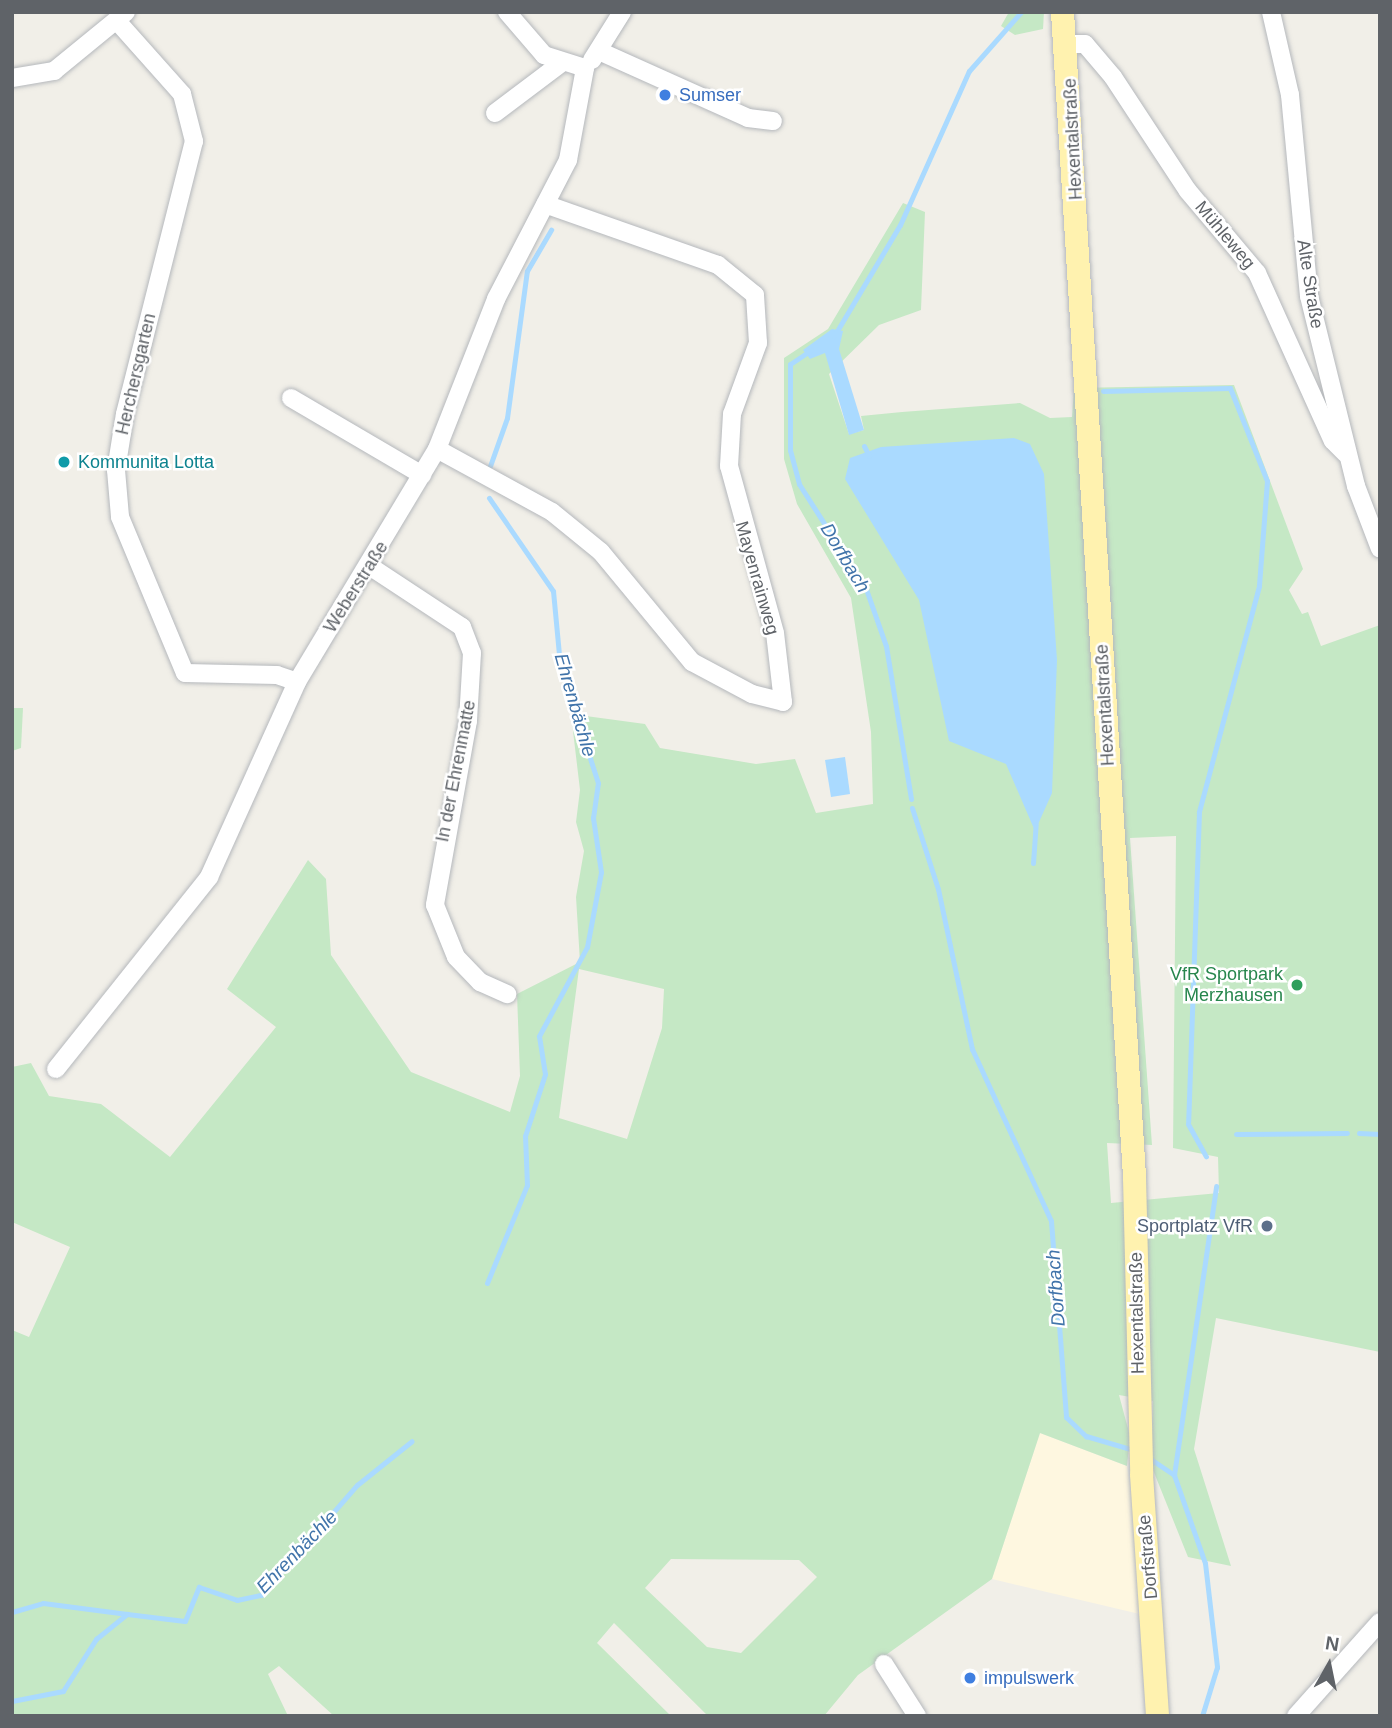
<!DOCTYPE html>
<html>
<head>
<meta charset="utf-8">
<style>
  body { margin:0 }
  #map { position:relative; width:1392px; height:1728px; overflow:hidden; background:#f1efe8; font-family:Arial,sans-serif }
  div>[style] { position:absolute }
  .commercial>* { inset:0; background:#fef7e0 }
  .green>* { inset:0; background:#c5e8c5 }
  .water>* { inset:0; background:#aadaff }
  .stream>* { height:5px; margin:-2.5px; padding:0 2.5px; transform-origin:2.5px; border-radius:2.5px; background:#aadaff }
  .roads { filter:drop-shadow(0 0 2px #b5b8bc) drop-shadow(0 0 2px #b5b8bc) }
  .minor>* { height:18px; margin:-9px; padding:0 9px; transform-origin:9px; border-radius:9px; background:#fff }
  .major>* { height:23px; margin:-11.5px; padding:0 11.5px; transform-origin:11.5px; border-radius:11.5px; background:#fff2af }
  .dots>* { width:19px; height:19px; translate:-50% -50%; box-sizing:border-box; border:4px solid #fff; border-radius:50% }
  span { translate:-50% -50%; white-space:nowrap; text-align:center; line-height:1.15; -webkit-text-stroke:5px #fff; paint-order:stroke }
  .shop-label { font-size:18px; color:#366cbe }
  .left { translate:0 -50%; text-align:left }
  .street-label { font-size:18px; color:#5f6368 }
  .culture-label { font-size:18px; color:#0d838f }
  .leisure-label { font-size:18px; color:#27864d }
  .right { translate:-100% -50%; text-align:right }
  .service-label { font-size:18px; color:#4e5e75 }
  .water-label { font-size:19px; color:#4174aa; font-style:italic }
  .frame { position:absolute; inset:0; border:14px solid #5f6368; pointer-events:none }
  .north { position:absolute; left:1294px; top:1630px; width:70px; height:70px; -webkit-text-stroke:5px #fff; paint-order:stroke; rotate:9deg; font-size:19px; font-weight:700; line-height:28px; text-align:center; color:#5f6368 }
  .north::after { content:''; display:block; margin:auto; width:24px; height:32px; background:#5f6368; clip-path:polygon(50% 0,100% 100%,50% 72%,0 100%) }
</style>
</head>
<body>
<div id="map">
  <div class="commercial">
    <div style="clip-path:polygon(1040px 1433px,1127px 1466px,1148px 1616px,992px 1579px)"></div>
  </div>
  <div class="green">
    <div style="clip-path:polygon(1009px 12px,1044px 12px,1043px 29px,1015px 35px,1001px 26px)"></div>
    <div style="clip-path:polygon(evenodd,903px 203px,925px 212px,921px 310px,879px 325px,829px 374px,849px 434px,864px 430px,861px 416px,902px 412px,1020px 403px,1050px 418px,1072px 417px,1074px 388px,1234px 385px,1303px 569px,1289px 590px,1302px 614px,1308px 612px,1321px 646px,1380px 625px,1380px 1352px,1216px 1318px,1194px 1449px,1231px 1566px,1188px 1557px,1151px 1465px,1153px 1401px,1119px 1395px,1130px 1436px,1127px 1466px,1040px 1433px,992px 1579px,858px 1675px,824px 1716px,708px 1716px,614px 1623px,597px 1643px,671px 1716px,334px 1716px,279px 1666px,268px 1674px,288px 1716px,12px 1716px,12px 1330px,29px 1337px,70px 1247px,12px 1222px,12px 1067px,31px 1063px,49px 1096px,101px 1104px,170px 1157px,276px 1027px,227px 989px,308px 860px,326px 879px,331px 955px,411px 1072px,510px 1112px,520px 1076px,517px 994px,580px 962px,576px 897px,584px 851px,576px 822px,580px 790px,571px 714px,645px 724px,660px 748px,756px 764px,795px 759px,816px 813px,873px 804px,871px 732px,851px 598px,797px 504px,784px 459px,784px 358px,828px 329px,903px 203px,1176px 836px,1173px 1148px,1218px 1157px,1219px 1193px,1111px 1203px,1107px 1143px,1152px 1145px,1130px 838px,1176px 836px,903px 203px,579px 969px,664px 989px,662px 1028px,627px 1139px,559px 1118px,579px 969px,903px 203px,671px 1559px,799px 1560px,817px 1577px,741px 1653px,707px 1647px,645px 1588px,671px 1559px)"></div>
    <div style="clip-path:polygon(12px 708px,23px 708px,21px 748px,12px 751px)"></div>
  </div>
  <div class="water">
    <div style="clip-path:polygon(832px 329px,843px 331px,839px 349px,864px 430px,849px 435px,825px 353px,810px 359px,803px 350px)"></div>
    <div style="clip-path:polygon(1014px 438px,1030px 444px,1044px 474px,1057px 660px,1052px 793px,1035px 831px,1006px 764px,949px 741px,919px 600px,845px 479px,850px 458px,881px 447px)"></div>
    <div style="clip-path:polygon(845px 757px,850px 794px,831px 797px,825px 760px)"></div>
  </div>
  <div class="stream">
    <div style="left:834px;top:336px;width:129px;rotate:-59.3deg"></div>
    <div style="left:900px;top:225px;width:169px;rotate:-65.9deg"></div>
    <div style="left:969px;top:71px;width:79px;rotate:-48.6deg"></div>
    <div style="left:811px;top:350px;width:25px;rotate:146deg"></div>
    <div style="left:790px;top:364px;width:86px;rotate:90deg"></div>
    <div style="left:790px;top:450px;width:35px;rotate:75deg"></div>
    <div style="left:799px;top:484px;width:125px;rotate:57.5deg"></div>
    <div style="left:866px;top:589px;width:60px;rotate:70.7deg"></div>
    <div style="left:886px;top:646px;width:155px;rotate:80.7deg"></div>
    <div style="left:1103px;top:391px;width:127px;rotate:-1.4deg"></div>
    <div style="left:1230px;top:388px;width:100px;rotate:68.3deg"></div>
    <div style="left:1267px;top:481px;width:105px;rotate:94.4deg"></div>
    <div style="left:1259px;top:586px;width:234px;rotate:104.9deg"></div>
    <div style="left:1199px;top:812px;width:310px;rotate:92deg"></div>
    <div style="left:864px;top:446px;width:11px;rotate:63deg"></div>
    <div style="left:490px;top:466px;width:51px;rotate:-70.5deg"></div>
    <div style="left:507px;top:418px;width:148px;rotate:-82.3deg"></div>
    <div style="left:527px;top:271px;width:48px;rotate:-59.7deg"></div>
    <div style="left:912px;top:808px;width:85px;rotate:72.2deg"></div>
    <div style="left:938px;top:889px;width:164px;rotate:78deg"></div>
    <div style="left:972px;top:1049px;width:189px;rotate:65.3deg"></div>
    <div style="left:1051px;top:1221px;width:197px;rotate:85.6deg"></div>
    <div style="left:1066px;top:1417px;width:28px;rotate:44deg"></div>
    <div style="left:1086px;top:1436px;width:50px;rotate:16.3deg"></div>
    <div style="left:1033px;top:863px;width:39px;rotate:-86deg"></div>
    <div style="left:1188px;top:1124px;width:37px;rotate:61deg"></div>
    <div style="left:1359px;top:1133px;width:21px;rotate:3deg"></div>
    <div style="left:1236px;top:1134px;width:111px;rotate:-0.5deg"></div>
    <div style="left:487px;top:1283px;width:106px;rotate:-67.8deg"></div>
    <div style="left:527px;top:1185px;width:49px;rotate:-92.3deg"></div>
    <div style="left:525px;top:1136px;width:65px;rotate:-72.1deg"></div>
    <div style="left:545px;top:1074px;width:38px;rotate:-99deg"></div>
    <div style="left:539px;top:1036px;width:101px;rotate:-61.7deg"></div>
    <div style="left:587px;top:947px;width:76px;rotate:-79.4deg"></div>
    <div style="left:601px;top:872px;width:55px;rotate:-98.4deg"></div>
    <div style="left:593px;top:818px;width:35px;rotate:-82deg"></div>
    <div style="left:598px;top:783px;width:124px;rotate:-107.9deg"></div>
    <div style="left:560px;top:665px;width:74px;rotate:-95.4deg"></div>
    <div style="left:553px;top:591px;width:113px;rotate:-124.5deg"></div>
    <div style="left:1146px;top:1456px;width:34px;rotate:34deg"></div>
    <div style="left:1174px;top:1475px;width:93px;rotate:70.6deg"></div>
    <div style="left:1205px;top:1563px;width:105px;rotate:83.4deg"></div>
    <div style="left:1217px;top:1667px;width:51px;rotate:107deg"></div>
    <div style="left:1174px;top:1475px;width:292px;rotate:-81.7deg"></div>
    <div style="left:12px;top:1612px;width:32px;rotate:-16deg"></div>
    <div style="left:43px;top:1603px;width:85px;rotate:7.5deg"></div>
    <div style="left:12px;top:1701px;width:52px;rotate:-11.1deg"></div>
    <div style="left:63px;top:1691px;width:62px;rotate:-57.6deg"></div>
    <div style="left:96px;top:1639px;width:40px;rotate:-39deg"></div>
    <div style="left:127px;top:1614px;width:58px;rotate:6.9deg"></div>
    <div style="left:185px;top:1621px;width:37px;rotate:-68deg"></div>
    <div style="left:199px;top:1587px;width:40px;rotate:18.9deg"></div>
    <div style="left:237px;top:1600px;width:25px;rotate:-12deg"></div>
    <div style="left:261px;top:1595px;width:146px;rotate:-48.9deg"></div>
    <div style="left:357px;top:1485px;width:70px;rotate:-38.7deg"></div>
  </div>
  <div class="roads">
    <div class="minor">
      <div style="left:507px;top:12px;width:57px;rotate:49.3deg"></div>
      <div style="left:544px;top:55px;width:43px;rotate:17.6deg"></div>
      <div style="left:1271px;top:12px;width:85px;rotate:77.1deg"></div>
      <div style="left:1290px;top:95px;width:202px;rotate:84.6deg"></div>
      <div style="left:1309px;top:296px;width:196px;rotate:76.1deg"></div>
      <div style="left:1356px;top:486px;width:67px;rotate:69.1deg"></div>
      <div style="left:117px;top:21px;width:98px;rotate:48.3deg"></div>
      <div style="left:182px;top:94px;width:49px;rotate:75.7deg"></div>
      <div style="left:194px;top:141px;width:282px;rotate:104.2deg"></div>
      <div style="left:125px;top:414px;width:57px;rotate:99.1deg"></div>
      <div style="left:116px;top:470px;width:47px;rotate:85.1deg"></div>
      <div style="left:120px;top:517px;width:169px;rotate:67.4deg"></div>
      <div style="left:185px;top:673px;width:92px;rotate:1.2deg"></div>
      <div style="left:277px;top:675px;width:21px;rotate:19deg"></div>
      <div style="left:1067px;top:44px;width:18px"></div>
      <div style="left:1085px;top:44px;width:43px;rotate:49.7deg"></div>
      <div style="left:1113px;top:77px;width:136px;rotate:56.7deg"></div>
      <div style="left:1188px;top:191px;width:107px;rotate:49.9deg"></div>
      <div style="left:1257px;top:273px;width:184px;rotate:65.7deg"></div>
      <div style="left:1333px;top:441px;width:18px;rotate:45deg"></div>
      <div style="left:599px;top:51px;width:163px;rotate:24.2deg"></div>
      <div style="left:748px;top:118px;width:25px;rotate:7deg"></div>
      <div style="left:592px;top:60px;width:57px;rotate:-58deg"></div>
      <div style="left:12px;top:78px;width:43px;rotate:-9.5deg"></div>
      <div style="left:54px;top:71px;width:93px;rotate:-39.3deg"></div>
      <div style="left:495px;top:113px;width:81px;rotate:-37deg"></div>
      <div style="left:291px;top:398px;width:152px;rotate:30.4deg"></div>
      <div style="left:437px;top:449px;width:131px;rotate:28.7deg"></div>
      <div style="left:552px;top:512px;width:63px;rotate:39.2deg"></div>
      <div style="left:601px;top:552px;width:143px;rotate:50.4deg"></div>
      <div style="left:692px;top:662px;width:68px;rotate:28.1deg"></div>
      <div style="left:752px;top:694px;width:32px;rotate:14deg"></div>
      <div style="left:783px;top:702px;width:69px;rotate:-96.6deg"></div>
      <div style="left:775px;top:633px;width:173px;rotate:-105.4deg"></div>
      <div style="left:729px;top:466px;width:52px;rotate:-86.7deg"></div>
      <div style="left:732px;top:414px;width:76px;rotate:-69.9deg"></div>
      <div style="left:758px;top:343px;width:48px;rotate:-93.6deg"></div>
      <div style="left:755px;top:295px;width:48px;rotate:-141deg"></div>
      <div style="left:718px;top:265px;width:183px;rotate:-160.6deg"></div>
      <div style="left:371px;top:567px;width:109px;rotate:33.4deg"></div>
      <div style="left:462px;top:627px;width:28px;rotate:69deg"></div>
      <div style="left:472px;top:653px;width:68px;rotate:93.4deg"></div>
      <div style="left:468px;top:721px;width:187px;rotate:100.2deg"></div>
      <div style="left:435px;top:905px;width:56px;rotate:68deg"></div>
      <div style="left:456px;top:957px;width:35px;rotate:46deg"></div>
      <div style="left:480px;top:982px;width:30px;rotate:24deg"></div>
      <div style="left:56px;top:1069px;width:246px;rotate:-51.4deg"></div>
      <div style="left:209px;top:877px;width:214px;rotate:-65.7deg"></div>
      <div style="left:297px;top:682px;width:272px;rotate:-59deg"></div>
      <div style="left:437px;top:449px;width:161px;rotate:-68.5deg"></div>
      <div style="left:496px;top:299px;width:157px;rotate:-62.6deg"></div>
      <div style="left:568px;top:160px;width:94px;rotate:-79.5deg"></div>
      <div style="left:884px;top:1664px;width:62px;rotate:57.6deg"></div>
      <div style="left:1296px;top:1716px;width:126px;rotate:-48.2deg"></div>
    </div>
    <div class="major">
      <div style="left:1062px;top:12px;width:1167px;rotate:86.46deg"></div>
      <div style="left:1134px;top:1177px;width:297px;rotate:88.6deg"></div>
      <div style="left:1141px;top:1474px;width:243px;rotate:86.2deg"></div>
    </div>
  </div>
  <div class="dots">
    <div style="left:665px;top:95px;background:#3f7fe0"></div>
    <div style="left:64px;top:462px;background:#0f9aa8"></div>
    <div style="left:1297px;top:985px;background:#2e9e5b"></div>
    <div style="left:1267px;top:1226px;background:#5c6f8a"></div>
    <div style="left:970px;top:1678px;background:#3f7fe0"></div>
  </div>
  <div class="shop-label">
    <span class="left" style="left:679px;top:95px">Sumser</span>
    <span class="left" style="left:984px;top:1678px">impulswerk</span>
  </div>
  <div class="street-label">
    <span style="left:1073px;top:139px;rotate:-93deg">Hexentalstraße</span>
    <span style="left:1225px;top:235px;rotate:50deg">Mühleweg</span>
    <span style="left:1310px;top:284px;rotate:81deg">Alte Straße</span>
    <span style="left:136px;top:374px;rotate:-77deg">Herchersgarten</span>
    <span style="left:757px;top:578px;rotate:74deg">Mayenrainweg</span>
    <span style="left:356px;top:587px;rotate:-58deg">Weberstraße</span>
    <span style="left:1105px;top:705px;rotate:-93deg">Hexentalstraße</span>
    <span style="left:456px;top:771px;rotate:-79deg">In der Ehrenmatte</span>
    <span style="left:1137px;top:1313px;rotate:-91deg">Hexentalstraße</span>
    <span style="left:1148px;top:1557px;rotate:-95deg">Dorfstraße</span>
  </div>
  <div class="culture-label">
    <span class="left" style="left:78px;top:462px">Kommunita Lotta</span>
  </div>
  <div class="leisure-label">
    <span class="right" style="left:1283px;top:985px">VfR Sportpark<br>Merzhausen</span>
  </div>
  <div class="service-label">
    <span class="right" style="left:1253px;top:1226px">Sportplatz VfR</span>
  </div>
  <div class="water-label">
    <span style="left:845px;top:558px;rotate:59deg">Dorfbach</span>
    <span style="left:575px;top:705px;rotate:74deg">Ehrenbächle</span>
    <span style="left:1056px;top:1288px;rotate:-94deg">Dorfbach</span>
    <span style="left:297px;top:1552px;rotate:-46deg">Ehrenbächle</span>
  </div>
  <div class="frame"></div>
  <div class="north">N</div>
</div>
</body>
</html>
